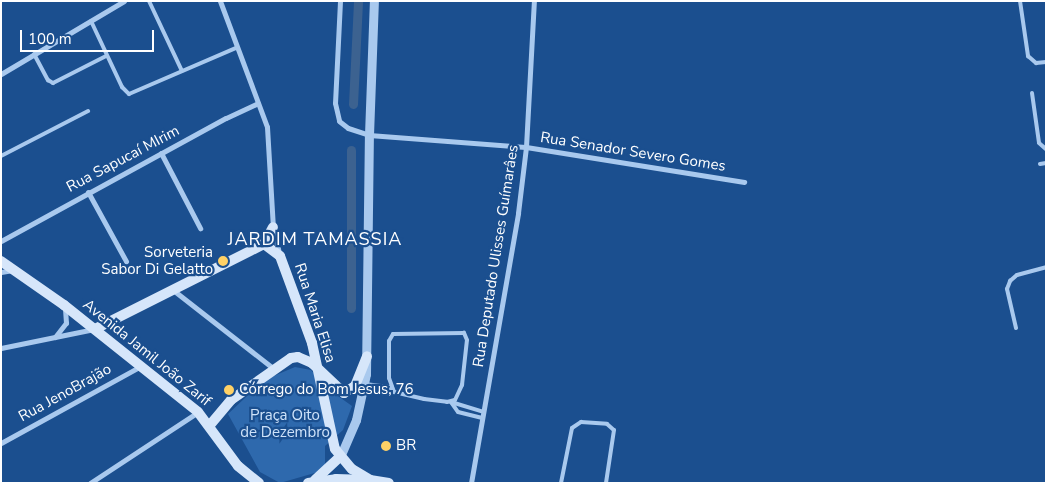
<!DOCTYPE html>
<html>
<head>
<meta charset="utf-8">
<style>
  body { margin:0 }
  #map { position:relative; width:1047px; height:484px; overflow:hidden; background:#1b4f8f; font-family:"Nunito Sans",sans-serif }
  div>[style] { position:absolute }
  .green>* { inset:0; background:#2e69ad }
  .canal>* { height:9px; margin:-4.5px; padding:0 4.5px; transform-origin:4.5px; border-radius:4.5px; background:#3c6290 }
  .service>* { height:4px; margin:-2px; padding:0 2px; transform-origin:2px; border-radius:2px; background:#a9c9ee }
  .minor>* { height:5px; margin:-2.5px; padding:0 2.5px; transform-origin:2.5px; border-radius:2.5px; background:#a9c9ee }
  .tertiary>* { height:9px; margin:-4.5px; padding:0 4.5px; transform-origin:4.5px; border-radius:4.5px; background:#a9c9ee }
  .secondary>* { height:10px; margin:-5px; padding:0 5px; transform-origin:5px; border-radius:5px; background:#d6e6fa }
  .dots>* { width:14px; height:14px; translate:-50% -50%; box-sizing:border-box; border:2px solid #1b4f8f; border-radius:50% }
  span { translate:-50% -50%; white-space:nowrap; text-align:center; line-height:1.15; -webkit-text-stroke:4.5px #1b4f8f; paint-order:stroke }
  .street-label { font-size:15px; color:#fff }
  .poi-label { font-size:15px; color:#fff }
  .right { translate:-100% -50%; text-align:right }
  .left { translate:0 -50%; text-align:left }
  .park-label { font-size:15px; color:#cfe3fa }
  .quarter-label { font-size:18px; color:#fff; letter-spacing:1px }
  .frame { position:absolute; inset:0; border:2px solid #fff; pointer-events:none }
  .scale { position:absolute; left:20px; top:30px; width:134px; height:22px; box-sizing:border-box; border:2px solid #fff; border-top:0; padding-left:6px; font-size:15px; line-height:18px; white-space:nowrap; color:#fff; -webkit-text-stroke:4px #1b4f8f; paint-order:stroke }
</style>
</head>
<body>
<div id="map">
  <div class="green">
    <div style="clip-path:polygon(295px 367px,311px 370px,331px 391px,352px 406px,343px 430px,325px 446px,325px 470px,280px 483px,260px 472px,228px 414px,264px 380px)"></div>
  </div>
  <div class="canal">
    <div style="left:353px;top:104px;width:103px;rotate:-87.2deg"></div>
    <div style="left:351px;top:150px;width:158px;rotate:90deg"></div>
  </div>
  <div class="service">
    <div style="left:149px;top:1px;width:77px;rotate:64.8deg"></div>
    <div style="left:1020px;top:1px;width:56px;rotate:81.7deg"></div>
    <div style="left:1028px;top:56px;width:11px;rotate:41deg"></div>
    <div style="left:1036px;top:63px;width:10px;rotate:-6deg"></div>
    <div style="left:91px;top:21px;width:73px;rotate:64.8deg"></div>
    <div style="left:122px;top:87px;width:10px;rotate:45deg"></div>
    <div style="left:129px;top:94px;width:116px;rotate:-23.3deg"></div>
    <div style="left:34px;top:54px;width:30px;rotate:62deg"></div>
    <div style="left:48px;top:80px;width:6px;rotate:31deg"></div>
    <div style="left:53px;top:83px;width:59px;rotate:-27deg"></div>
    <div style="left:1032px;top:93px;width:50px;rotate:82deg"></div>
    <div style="left:1039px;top:143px;width:9px;rotate:41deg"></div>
    <div style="left:1px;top:156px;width:98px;rotate:-27.3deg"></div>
    <div style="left:1040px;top:164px;width:6px;rotate:-9deg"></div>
    <div style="left:1016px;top:328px;width:40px;rotate:-103deg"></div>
    <div style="left:1007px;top:289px;width:9px;rotate:-69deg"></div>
    <div style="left:1010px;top:281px;width:9px;rotate:-41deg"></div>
    <div style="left:1017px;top:275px;width:30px;rotate:-15deg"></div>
    <div style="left:365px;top:384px;width:24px;rotate:7deg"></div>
    <div style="left:389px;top:387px;width:7px;rotate:45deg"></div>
    <div style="left:394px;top:392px;width:31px;rotate:13deg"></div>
    <div style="left:424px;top:399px;width:23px;rotate:7deg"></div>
    <div style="left:447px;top:402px;width:8px;rotate:-14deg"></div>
    <div style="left:455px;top:400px;width:17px;rotate:-65deg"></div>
    <div style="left:462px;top:385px;width:45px;rotate:-83.7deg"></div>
    <div style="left:467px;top:340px;width:8px;rotate:-113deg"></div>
    <div style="left:464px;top:333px;width:71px;rotate:179.2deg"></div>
    <div style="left:393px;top:334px;width:8px;rotate:120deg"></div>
    <div style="left:389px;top:341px;width:37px;rotate:90deg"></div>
    <div style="left:389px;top:378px;width:15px;rotate:70deg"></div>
    <div style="left:363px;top:391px;width:25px;rotate:7deg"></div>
    <div style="left:388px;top:394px;width:6px;rotate:-18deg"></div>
    <div style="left:451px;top:402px;width:12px;rotate:55deg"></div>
    <div style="left:458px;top:412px;width:25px;rotate:14deg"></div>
    <div style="left:451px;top:402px;width:34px;rotate:17deg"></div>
    <div style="left:561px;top:483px;width:56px;rotate:-78.7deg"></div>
    <div style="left:572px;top:428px;width:11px;rotate:-34deg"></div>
    <div style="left:581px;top:422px;width:26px;rotate:4deg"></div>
    <div style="left:607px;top:424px;width:9px;rotate:41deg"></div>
    <div style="left:614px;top:430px;width:54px;rotate:98.6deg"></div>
  </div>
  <div class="minor">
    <div style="left:220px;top:1px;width:134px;rotate:69.5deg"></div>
    <div style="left:267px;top:127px;width:100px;rotate:86.6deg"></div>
    <div style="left:273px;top:227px;width:27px;rotate:77deg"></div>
    <div style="left:340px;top:1px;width:102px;rotate:92.8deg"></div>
    <div style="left:335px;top:103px;width:18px;rotate:77deg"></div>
    <div style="left:339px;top:121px;width:11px;rotate:38deg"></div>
    <div style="left:348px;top:128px;width:22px;rotate:18deg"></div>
    <div style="left:369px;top:135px;width:157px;rotate:4.4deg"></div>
    <div style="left:526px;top:147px;width:221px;rotate:9.1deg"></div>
    <div style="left:1px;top:74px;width:143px;rotate:-30.7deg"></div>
    <div style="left:161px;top:153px;width:85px;rotate:62.5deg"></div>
    <div style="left:88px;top:192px;width:79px;rotate:61.2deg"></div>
    <div style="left:1px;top:241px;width:256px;rotate:-28.7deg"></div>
    <div style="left:226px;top:118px;width:35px;rotate:-25deg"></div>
    <div style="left:1px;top:272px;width:12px;rotate:-9deg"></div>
    <div style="left:173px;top:290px;width:127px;rotate:38deg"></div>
    <div style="left:55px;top:337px;width:18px;rotate:-52deg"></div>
    <div style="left:66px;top:323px;width:15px;rotate:-94deg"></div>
    <div style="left:1px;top:348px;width:95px;rotate:-11.5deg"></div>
    <div style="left:1px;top:443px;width:160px;rotate:-28.8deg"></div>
    <div style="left:90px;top:483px;width:129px;rotate:-33.3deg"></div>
    <div style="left:471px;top:483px;width:274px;rotate:-80.1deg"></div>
    <div style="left:518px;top:213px;width:66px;rotate:-83.1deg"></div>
    <div style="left:526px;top:147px;width:146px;rotate:-86.9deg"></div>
  </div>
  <div class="tertiary">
    <div style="left:340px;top:457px;width:40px;rotate:-66.6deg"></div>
    <div style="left:356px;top:420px;width:47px;rotate:-77.7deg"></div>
    <div style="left:366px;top:374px;width:239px;rotate:-89.3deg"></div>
    <div style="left:369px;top:135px;width:134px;rotate:-87.9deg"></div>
  </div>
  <div class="secondary">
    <div style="left:264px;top:244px;width:20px;rotate:37deg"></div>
    <div style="left:280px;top:256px;width:93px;rotate:69.8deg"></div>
    <div style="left:312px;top:343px;width:108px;rotate:77.8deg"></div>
    <div style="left:335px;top:449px;width:26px;rotate:50deg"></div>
    <div style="left:352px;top:469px;width:21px;rotate:31deg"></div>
    <div style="left:370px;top:480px;width:19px;rotate:9deg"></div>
    <div style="left:264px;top:244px;width:19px;rotate:-62deg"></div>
    <div style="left:1px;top:261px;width:77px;rotate:34.9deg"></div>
    <div style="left:64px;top:305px;width:171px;rotate:38.6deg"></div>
    <div style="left:198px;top:412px;width:67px;rotate:53.5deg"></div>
    <div style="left:238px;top:466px;width:27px;rotate:39deg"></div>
    <div style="left:95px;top:329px;width:189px;rotate:-26.7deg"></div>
    <div style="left:210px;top:425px;width:33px;rotate:-50deg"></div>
    <div style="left:231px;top:400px;width:73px;rotate:-35deg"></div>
    <div style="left:291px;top:358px;width:7px;rotate:-8deg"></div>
    <div style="left:298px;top:357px;width:15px;rotate:23deg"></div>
    <div style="left:312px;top:363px;width:44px;rotate:43.2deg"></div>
    <div style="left:344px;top:393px;width:13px;rotate:-32deg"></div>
    <div style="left:355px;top:386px;width:32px;rotate:-68deg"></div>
    <div style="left:315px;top:480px;width:34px;rotate:-43deg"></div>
    <div style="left:308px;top:483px;width:28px;rotate:-8deg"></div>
    <div style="left:336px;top:479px;width:31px;rotate:2deg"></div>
  </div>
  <div class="dots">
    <div style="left:223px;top:261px;background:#ffd166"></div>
    <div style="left:229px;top:390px;background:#ffd166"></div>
    <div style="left:386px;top:446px;background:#ffd166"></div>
  </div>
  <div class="street-label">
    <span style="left:633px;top:152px;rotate:9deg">Rua Senador Severo Gomes</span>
    <span style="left:123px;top:159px;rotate:-28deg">Rua Sapucaí MIrim</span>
    <span style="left:496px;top:256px;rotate:-81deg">Rua Deputado Ulisses Guímarâes</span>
    <span style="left:315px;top:313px;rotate:72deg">Rua Maria Elisa</span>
    <span style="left:147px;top:353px;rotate:39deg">Avenida Jamil João Zarif</span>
    <span style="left:65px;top:393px;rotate:-29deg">Rua JenoBrajão</span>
  </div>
  <div class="poi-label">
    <span class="right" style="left:213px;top:261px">Sorveteria<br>Sabor Di Gelatto</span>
    <span class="left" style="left:239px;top:390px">Córrego do Bom Jesus, 76</span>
    <span class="left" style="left:396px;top:446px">BR</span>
  </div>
  <div class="park-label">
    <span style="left:285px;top:424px">Praça Oito<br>de Dezembro</span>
  </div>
  <div class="quarter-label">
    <span style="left:315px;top:239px">JARDIM TAMASSIA</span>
  </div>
  <div class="frame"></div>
  <div class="scale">100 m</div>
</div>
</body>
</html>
